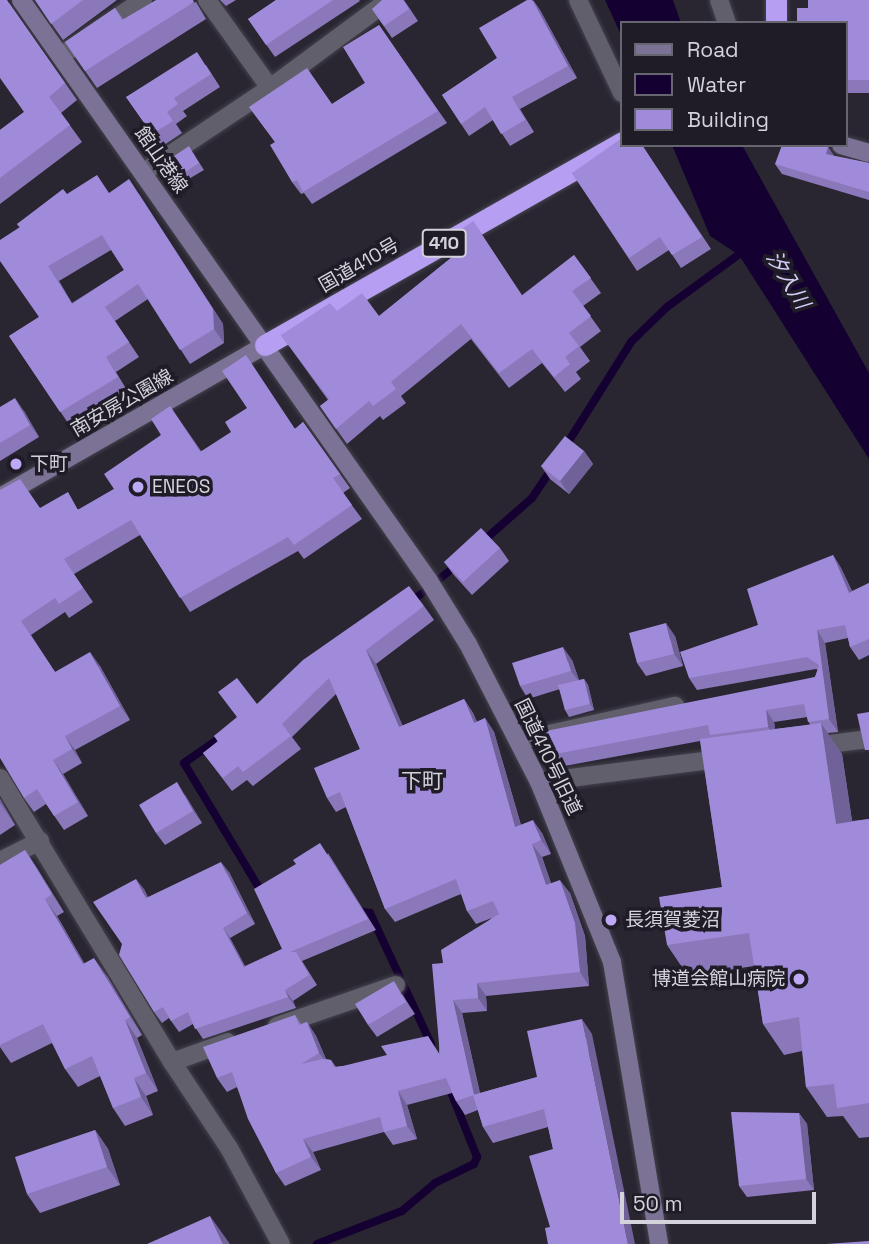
<!DOCTYPE html>
<html>
<head>
<meta charset="utf-8">
<style>
  body { margin:0 }
  #map { position:relative; width:869px; height:1244px; overflow:hidden; background:#292632; font-family:"Space Grotesk","Noto Sans JP",sans-serif }
  div>[style] { position:absolute }
  .water>* { inset:0; background:#150032 }
  .stream>* { height:8px; margin:-4px; padding:0 4px; transform-origin:4px; border-radius:4px; background:#150032 }
  .roads { filter:drop-shadow(0 0 2px #44424b) drop-shadow(0 0 2px #44424b) }
  .street>* { height:18px; margin:-9px; padding:0 9px; transform-origin:9px; border-radius:9px; background:#625f6d }
  .secondary>* { height:18px; margin:-9px; padding:0 9px; transform-origin:9px; border-radius:9px; background:#7b7295 }
  .highway>* { height:21px; margin:-10.5px; padding:0 10.5px; transform-origin:10.5px; border-radius:10.5px; background:#b69ff3 }
  .wall>* { inset:0; background:#8a78bb }
  .shaded-wall>* { inset:0; background:#706199 }
  .building>* { inset:0; background:#a08bda }
  .dots>* { width:19px; height:19px; translate:-50% -50%; box-sizing:border-box; border:4px solid #1f1c28; border-radius:50% }
  span { translate:-50% -50%; white-space:nowrap; text-align:center; line-height:1.15; -webkit-text-stroke:7px #1f1c28; paint-order:stroke }
  .shield-label span { padding:2px 5px; background:#1f1c28; border:2px solid; border-radius:5px; -webkit-text-stroke-width:0 }
  .shield-label { font-size:18px; color:#d4d2da; font-weight:700 }
  .street-label { font-size:19px; color:#d4d2da }
  .poi-label { font-size:19px; color:#d4d2da }
  .left { translate:0 -50%; text-align:left }
  .right { translate:-100% -50%; text-align:right }
  .water-label { font-size:21px; color:#d5cbf5; font-style:italic }
  .neighbourhood-label { font-size:21px; color:#d4d2da }
  .legend { position:absolute; left:620px; top:21px; width:228px; height:126px; box-sizing:border-box; background:#1f1c28; border:2px solid #67656f; margin:0; padding:9px 12px; list-style:none; font-size:21px; color:#d4d2da }
  .legend li { display:flex; align-items:center; gap:14px; height:35px }
  .legend b { width:35px; border:2px solid #67656f }
  .scale { position:absolute; left:620px; top:1192px; width:196px; height:32px; box-sizing:border-box; border:4px solid #d4d2da; border-top:0; padding-left:9px; font-size:21px; line-height:24px; white-space:nowrap; color:#d4d2da; -webkit-text-stroke:5px #1f1c28; paint-order:stroke }
</style>
</head>
<body>
<div id="map">
  <div class="water">
    <div style="clip-path:polygon(605px 0,673px 0,681px 23px,622px 23px,622px 37px)"></div>
    <div style="clip-path:polygon(672px 145px,742px 145px,869px 373px,869px 459px,739px 255px,710px 236px)"></div>
  </div>
  <div class="stream">
    <div style="left:565px;top:447px;width:124px;rotate:-57.8deg"></div>
    <div style="left:631px;top:342px;width:50px;rotate:-44.2deg"></div>
    <div style="left:667px;top:307px;width:97px;rotate:-36.2deg"></div>
    <div style="left:481px;top:543px;width:68px;rotate:-41.4deg"></div>
    <div style="left:532px;top:498px;width:37px;rotate:-56deg"></div>
    <div style="left:411px;top:602px;width:60px;rotate:-39deg"></div>
    <div style="left:224px;top:735px;width:49px;rotate:145deg"></div>
    <div style="left:184px;top:763px;width:152px;rotate:59deg"></div>
    <div style="left:357px;top:911px;width:13px;rotate:9deg"></div>
    <div style="left:370px;top:913px;width:145px;rotate:65deg"></div>
    <div style="left:317px;top:1244px;width:91px;rotate:-21.2deg"></div>
    <div style="left:402px;top:1211px;width:43px;rotate:-40.3deg"></div>
    <div style="left:435px;top:1183px;width:43px;rotate:-26deg"></div>
    <div style="left:474px;top:1164px;width:8px;rotate:-67deg"></div>
    <div style="left:477px;top:1157px;width:78px;rotate:-111.9deg"></div>
  </div>
  <div class="roads">
    <div class="street">
      <div style="left:207px;top:0;width:108px;rotate:54.4deg"></div>
      <div style="left:578px;top:0;width:103px;rotate:64.7deg"></div>
      <div style="left:719px;top:0;width:24px;rotate:71deg"></div>
      <div style="left:62px;top:55px;width:98px;rotate:-34.2deg"></div>
      <div style="left:144px;top:172px;width:151px;rotate:-33.7deg"></div>
      <div style="left:270px;top:88px;width:148px;rotate:-36.5deg"></div>
      <div style="left:518px;top:741px;width:161px;rotate:-12.6deg"></div>
      <div style="left:814px;top:746px;width:55px;rotate:-7.3deg"></div>
      <div style="left:0;top:778px;width:332px;rotate:58.8deg"></div>
      <div style="left:172px;top:1062px;width:103px;rotate:56.5deg"></div>
      <div style="left:229px;top:1148px;width:109px;rotate:61.6deg"></div>
      <div style="left:539px;top:782px;width:190px;rotate:-7.3deg"></div>
      <div style="left:0;top:861px;width:45px;rotate:-26.6deg"></div>
      <div style="left:277px;top:1026px;width:126px;rotate:-19deg"></div>
      <div style="left:172px;top:1062px;width:59px;rotate:-19.7deg"></div>
    </div>
    <div class="secondary">
      <div style="left:21px;top:0;width:710px;rotate:54.92deg"></div>
      <div style="left:429px;top:581px;width:74px;rotate:58.2deg"></div>
      <div style="left:468px;top:644px;width:155px;rotate:62.8deg"></div>
      <div style="left:539px;top:782px;width:194px;rotate:67.9deg"></div>
      <div style="left:612px;top:962px;width:286px;rotate:80.5deg"></div>
      <div style="left:841px;top:145px;width:29px;rotate:16deg"></div>
      <div style="left:0;top:497px;width:305px;rotate:-29.8deg"></div>
    </div>
    <div class="highway">
      <div style="left:776px;top:23px;width:23px;rotate:-90deg"></div>
      <div style="left:265px;top:345px;width:411px;rotate:-29.6deg"></div>
    </div>
  </div>
  <div class="wall">
    <div style="clip-path:polygon(35px 0,117px 0,63px 40px)"></div>
    <div style="clip-path:polygon(220px 0,236px 0,226px 6px)"></div>
    <div style="clip-path:polygon(276px 0,359px 0,360px 1px,275px 57px,248px 19px)"></div>
    <div style="clip-path:polygon(404px 0,418px 21px,392px 38px,372px 9px)"></div>
    <div style="clip-path:polygon(533px 0,540px 10px,577px 78px,520px 109px,534px 132px,510px 146px,493px 120px,469px 136px,442px 95px,497px 58px)"></div>
    <div style="clip-path:polygon(869px 0,869px 93px,846px 93px,846px 23px,808px 8px)"></div>
    <div style="clip-path:polygon(196px 2px,206px 19px,97px 88px,65px 42px,115px 8px,123px 19px)"></div>
    <div style="clip-path:polygon(9px 3px,77px 100px,61px 113px,82px 142px,0 204px,0 130px,24px 112px)"></div>
    <div style="clip-path:polygon(379px 25px,447px 123px,312px 204px,304px 193px,301px 194px,292px 182px,275px 142px,249px 107px,332px 104px,365px 83px)"></div>
    <div style="clip-path:polygon(206px 65px,220px 87px,183px 111px,187px 116px,176px 124px,182px 133px,161px 147px,126px 97px)"></div>
    <div style="clip-path:polygon(642px 145px,711px 249px,681px 268px,669px 250px,637px 271px,572px 173px)"></div>
    <div style="clip-path:polygon(828px 147px,834px 156px,869px 163px,869px 200px,782px 174px,775px 164px)"></div>
    <div style="clip-path:polygon(193px 153px,204px 170px,175px 187px,161px 165px)"></div>
    <div style="clip-path:polygon(evenodd,109px 193px,139px 194px,223px 324px,224px 343px,190px 364px,148px 299px,115px 321px,139px 357px,116px 372px,128px 392px,70px 426px,9px 336px,39px 317px,20px 228px,17px 224px,67px 194px,109px 193px,111px 250px,124px 270px,72px 303px,59px 281px,111px 250px)"></div>
    <div style="clip-path:polygon(473px 221px,522px 295px,574px 255px,601px 293px,583px 306px,601px 331px,580px 347px,590px 361px,576px 372px,581px 379px,565px 392px,542px 363px,509px 388px,471px 339px,401px 396px,406px 403px,383px 420px,380px 416px,347px 444px,320px 406px,328px 400px,281px 335px,337px 311px,379px 316px,462px 249px)"></div>
    <div style="clip-path:polygon(170px 406px,201px 451px,296px 428px,303px 422px,350px 488px,343px 493px,362px 519px,304px 559px,298px 551px,190px 612px,140px 535px,74px 574px,93px 602px,69px 618px,65px 612px,31px 635px,55px 672px,100px 666px,130px 720px,75px 750px,82px 763px,63px 774px,88px 816px,64px 830px,46px 804px,34px 812px,24px 798px,0 490px,40px 508px,79px 509px,114px 489px,161px 435px)"></div>
    <div style="clip-path:polygon(0 407px,24px 411px,39px 437px,0 461px)"></div>
    <div style="clip-path:polygon(584px 451px,593px 464px,569px 494px,550px 479px,541px 466px)"></div>
    <div style="clip-path:polygon(500px 548px,509px 561px,472px 595px,453px 574px,444px 562px)"></div>
    <div style="clip-path:polygon(evenodd,833px 555px,841px 568px,852px 591px,869px 583px,869px 655px,859px 660px,850px 647px,848px 638px,825px 643px,838px 732px,827px 733px,842px 754px,852px 821px,869px 819px,869px 1137px,859px 1138px,843px 1116px,827px 1117px,806px 1087px,802px 1051px,784px 1055px,763px 1024px,754px 966px,688px 976px,667px 945px,722px 887px,700px 741px,559px 767px,550px 755px,815px 677px,818px 670px,816px 669px,697px 690px,689px 678px,758px 625px,833px 555px,807px 717px,810px 725px,775px 729px,774px 722px,807px 717px)"></div>
    <div style="clip-path:polygon(424px 606px,434px 620px,376px 664px,402px 726px,464px 699px,473px 713px,477px 722px,485px 718px,494px 732px,521px 825px,542px 833px,551px 854px,542px 857px,551px 883px,570px 893px,585px 936px,589px 986px,486px 996px,487px 1011px,462px 1013px,480px 1093px,537px 1077px,592px 1034px,550px 1227px,553px 1149px,548px 1127px,493px 1143px,483px 1127px,478px 1110px,465px 1115px,456px 1101px,452px 1093px,407px 1105px,417px 1139px,393px 1145px,384px 1132px,313px 1152px,321px 1170px,285px 1186px,276px 1173px,237px 1087px,227px 1092px,217px 1078px,295px 1015px,301px 1024px,307px 1022px,316px 1036px,326px 1059px,331px 1060px,336px 1067px,439px 1053px,443px 963px,492px 918px,476px 924px,467px 911px,461px 894px,395px 922px,385px 909px,346px 807px,336px 812px,327px 798px,360px 749px,336px 694px,292px 737px,301px 749px,253px 786px,247px 780px,232px 791px,203px 753px,218px 742px,214px 736px,257px 704px)"></div>
    <div style="clip-path:polygon(675px 636px,683px 666px,646px 676px,637px 663px)"></div>
    <div style="clip-path:polygon(572px 660px,579px 680px,584px 679px,588px 685px,594px 710px,569px 717px,565px 710px,560px 689px,528px 699px,520px 686px)"></div>
    <div style="clip-path:polygon(185px 795px,202px 823px,165px 845px,156px 833px)"></div>
    <div style="clip-path:polygon(0 799px,15px 825px,0 835px)"></div>
    <div style="clip-path:polygon(25px 850px,37px 868px,64px 912px,57px 916px,84px 963px,107px 976px,142px 1035px,137px 1038px,158px 1091px,146px 1096px,153px 1115px,125px 1126px,113px 1108px,100px 1076px,78px 1087px,65px 1069px,52px 1043px,11px 1063px,0 1047px,0 865px)"></div>
    <div style="clip-path:polygon(328px 853px,376px 930px,302px 961px,317px 985px,293px 1001px,296px 1008px,203px 1039px,193px 1024px,179px 1032px,169px 1018px,162px 1023px,154px 1012px,144px 889px,148px 898px,229px 872px,255px 924px,230px 938px,245px 966px,282px 949px)"></div>
    <div style="clip-path:polygon(402px 994px,415px 1014px,377px 1037px,368px 1025px)"></div>
    <div style="clip-path:polygon(799px 1113px,807px 1124px,814px 1190px,747px 1197px,739px 1186px)"></div>
    <div style="clip-path:polygon(95px 1130px,108px 1149px,120px 1185px,40px 1213px,27px 1194px)"></div>
  </div>
  <div class="shaded-wall">
    <div style="clip-path:polygon(533px 0,540px 10px,577px 78px,568px 66px)"></div>
    <div style="clip-path:polygon(828px 147px,835px 157px,826px 154px)"></div>
    <div style="clip-path:polygon(129px 179px,223px 324px,224px 343px,214px 329px)"></div>
    <div style="clip-path:polygon(15px 398px,24px 411px,39px 437px,30px 425px)"></div>
    <div style="clip-path:polygon(584px 451px,593px 464px,569px 494px,560px 481px)"></div>
    <div style="clip-path:polygon(833px 555px,841px 568px,858px 605px,849px 593px)"></div>
    <div style="clip-path:polygon(666px 623px,675px 636px,683px 666px,674px 654px)"></div>
    <div style="clip-path:polygon(817px 630px,825px 643px,838px 732px,829px 719px)"></div>
    <div style="clip-path:polygon(563px 647px,572px 660px,580px 683px,571px 671px)"></div>
    <div style="clip-path:polygon(366px 650px,376px 664px,409px 740px,399px 727px)"></div>
    <div style="clip-path:polygon(90px 652px,100px 666px,130px 720px,120px 706px)"></div>
    <div style="clip-path:polygon(584px 679px,588px 685px,594px 710px,590px 704px)"></div>
    <div style="clip-path:polygon(464px 699px,473px 713px,483px 736px,474px 723px)"></div>
    <div style="clip-path:polygon(766px 710px,774px 722px,777px 740px,768px 727px)"></div>
    <div style="clip-path:polygon(485px 718px,494px 732px,525px 840px,515px 827px)"></div>
    <div style="clip-path:polygon(821px 723px,842px 754px,857px 854px,836px 824px)"></div>
    <div style="clip-path:polygon(65px 736px,75px 750px,82px 763px,72px 749px)"></div>
    <div style="clip-path:polygon(53px 760px,63px 774px,88px 816px,78px 802px)"></div>
    <div style="clip-path:polygon(177px 782px,185px 795px,202px 823px,193px 811px)"></div>
    <div style="clip-path:polygon(0 799px,15px 825px,0 803px)"></div>
    <div style="clip-path:polygon(533px 820px,542px 833px,551px 854px,541px 840px)"></div>
    <div style="clip-path:polygon(532px 844px,542px 857px,556px 898px,546px 885px)"></div>
    <div style="clip-path:polygon(25px 850px,37px 868px,64px 912px,52px 894px)"></div>
    <div style="clip-path:polygon(221px 862px,229px 872px,255px 924px,247px 913px)"></div>
    <div style="clip-path:polygon(136px 879px,144px 889px,154px 909px,146px 898px)"></div>
    <div style="clip-path:polygon(560px 880px,570px 893px,585px 936px,589px 986px,580px 972px)"></div>
    <div style="clip-path:polygon(45px 899px,57px 916px,95px 982px,83px 964px)"></div>
    <div style="clip-path:polygon(223px 928px,230px 938px,251px 978px,244px 967px)"></div>
    <div style="clip-path:polygon(94px 958px,107px 976px,142px 1035px,130px 1017px)"></div>
    <div style="clip-path:polygon(477px 983px,486px 996px,487px 1011px,478px 998px)"></div>
    <div style="clip-path:polygon(285px 990px,293px 1001px,296px 1008px,288px 997px)"></div>
    <div style="clip-path:polygon(453px 1000px,462px 1013px,483px 1108px,474px 1095px)"></div>
    <div style="clip-path:polygon(582px 1019px,592px 1034px,635px 1244px,628px 1244px)"></div>
    <div style="clip-path:polygon(125px 1020px,137px 1038px,158px 1091px,146px 1073px)"></div>
    <div style="clip-path:polygon(307px 1022px,316px 1036px,329px 1066px,319px 1053px)"></div>
    <div style="clip-path:polygon(134px 1078px,146px 1096px,153px 1115px,141px 1097px)"></div>
    <div style="clip-path:polygon(398px 1091px,407px 1105px,417px 1139px,407px 1126px)"></div>
    <div style="clip-path:polygon(799px 1113px,807px 1124px,814px 1190px,806px 1179px)"></div>
    <div style="clip-path:polygon(95px 1130px,108px 1149px,120px 1185px,107px 1167px)"></div>
    <div style="clip-path:polygon(303px 1139px,313px 1152px,321px 1170px,311px 1157px)"></div>
    <div style="clip-path:polygon(210px 1216px,230px 1244px,223px 1244px)"></div>
  </div>
  <div class="building">
    <div style="clip-path:polygon(0 0,7px 0,9px 3px,65px 83px,49px 97px,70px 125px,0 178px,0 130px,24px 112px,0 78px)"></div>
    <div style="clip-path:polygon(35px 0,83px 0,51px 24px)"></div>
    <div style="clip-path:polygon(156px 0,193px 0,194px 2px,85px 71px,65px 42px,115px 8px,122px 20px)"></div>
    <div style="clip-path:polygon(276px 0,333px 0,266px 45px,248px 19px)"></div>
    <div style="clip-path:polygon(382px 0,403px 0,409px 9px,384px 26px,372px 9px)"></div>
    <div style="clip-path:polygon(527px 0,532px 0,568px 66px,512px 97px,525px 120px,501px 134px,485px 107px,461px 124px,442px 95px,497px 58px,479px 28px)"></div>
    <div style="clip-path:polygon(808px 0,869px 0,869px 80px,846px 80px,846px 23px,797px 23px,797px 8px,808px 8px)"></div>
    <div style="clip-path:polygon(379px 25px,438px 111px,303px 192px,297px 180px,292px 182px,270px 145px,275px 142px,249px 107px,307px 68px,332px 104px,365px 83px,343px 47px)"></div>
    <div style="clip-path:polygon(197px 52px,211px 74px,174px 98px,178px 104px,167px 112px,173px 121px,152px 134px,126px 97px)"></div>
    <div style="clip-path:polygon(622px 138px,622px 145px,642px 145px,702px 237px,672px 255px,660px 237px,629px 258px,572px 173px)"></div>
    <div style="clip-path:polygon(782px 145px,824px 145px,828px 147px,826px 154px,869px 163px,869px 192px,775px 164px)"></div>
    <div style="clip-path:polygon(189px 146px,199px 163px,171px 181px,161px 165px)"></div>
    <div style="clip-path:polygon(evenodd,97px 175px,109px 193px,129px 179px,213px 309px,214px 329px,180px 350px,138px 284px,105px 307px,129px 342px,106px 357px,118px 377px,60px 412px,9px 336px,39px 317px,0 261px,0 240px,20px 227px,17px 224px,63px 189px,67px 194px,97px 175px,102px 235px,124px 270px,72px 304px,48px 266px,102px 235px)"></div>
    <div style="clip-path:polygon(473px 221px,522px 296px,574px 255px,591px 278px,572px 291px,591px 316px,569px 333px,579px 346px,565px 357px,570px 364px,554px 377px,532px 349px,499px 373px,461px 324px,391px 382px,396px 389px,373px 406px,369px 401px,336px 429px,320px 406px,329px 399px,281px 335px,330px 303px,337px 311px,362px 293px,379px 316px,462px 249px,453px 235px)"></div>
    <div style="clip-path:polygon(246px 355px,295px 429px,303px 422px,340px 474px,333px 478px,352px 505px,294px 545px,288px 537px,180px 598px,131px 520px,64px 559px,83px 588px,59px 604px,55px 598px,21px 621px,55px 672px,90px 652px,120px 706px,65px 736px,72px 749px,53px 760px,78px 802px,54px 816px,37px 789px,24px 798px,0 758px,0 490px,20px 479px,40px 508px,68px 492px,78px 510px,114px 489px,104px 474px,161px 435px,151px 419px,170px 406px,200px 452px,231px 432px,225px 422px,247px 408px,222px 371px)"></div>
    <div style="clip-path:polygon(15px 398px,30px 425px,0 443px,0 407px)"></div>
    <div style="clip-path:polygon(565px 436px,584px 451px,560px 481px,541px 466px)"></div>
    <div style="clip-path:polygon(481px 528px,500px 548px,463px 582px,444px 562px)"></div>
    <div style="clip-path:polygon(833px 555px,849px 593px,869px 583px,869px 639px,850px 647px,845px 625px,817px 630px,829px 719px,808px 722px,804px 704px,766px 710px,768px 727px,710px 735px,708px 725px,550px 755px,546px 731px,815px 677px,819px 665px,807px 657px,689px 678px,680px 652px,758px 625px,747px 589px)"></div>
    <div style="clip-path:polygon(409px 586px,424px 606px,366px 650px,399px 727px,464px 699px,474px 723px,485px 718px,515px 827px,533px 820px,541px 840px,532px 844px,546px 885px,560px 880px,575px 923px,580px 972px,477px 983px,478px 998px,453px 1000px,474px 1095px,456px 1101px,446px 1078px,398px 1091px,407px 1126px,384px 1132px,380px 1117px,303px 1139px,311px 1157px,276px 1173px,248px 1119px,232px 1072px,217px 1078px,203px 1047px,295px 1015px,299px 1025px,307px 1022px,319px 1053px,301px 1064px,323px 1059px,331px 1060px,334px 1067px,343px 1066px,387px 1055px,381px 1046px,428px 1036px,440px 1055px,432px 964px,443px 963px,441px 950px,499px 914px,493px 901px,467px 911px,456px 879px,385px 909px,340px 792px,327px 798px,314px 768px,360px 749px,329px 678px,282px 724px,291px 736px,243px 772px,238px 766px,223px 778px,203px 753px,218px 741px,214px 736px,237px 717px,218px 692px,237px 678px,257px 704px,303px 660px)"></div>
    <div style="clip-path:polygon(666px 623px,674px 654px,637px 663px,629px 633px)"></div>
    <div style="clip-path:polygon(563px 647px,571px 671px,520px 686px,512px 663px)"></div>
    <div style="clip-path:polygon(584px 679px,590px 704px,565px 710px,558px 685px)"></div>
    <div style="clip-path:polygon(869px 712px,869px 750px,865px 750px,857px 714px)"></div>
    <div style="clip-path:polygon(821px 723px,836px 824px,869px 819px,869px 1103px,837px 1108px,834px 1084px,806px 1087px,799px 1017px,763px 1024px,749px 933px,667px 945px,659px 897px,722px 887px,700px 739px)"></div>
    <div style="clip-path:polygon(177px 782px,193px 811px,156px 833px,139px 805px)"></div>
    <div style="clip-path:polygon(320px 843px,368px 919px,290px 952px,296px 952px,309px 975px,285px 990px,288px 997px,195px 1029px,188px 1012px,171px 1021px,163px 1007px,154px 1012px,119px 955px,122px 944px,93px 902px,136px 879px,146px 898px,221px 862px,247px 913px,223px 928px,244px 967px,282px 949px,254px 889px,296px 864px,293px 860px)"></div>
    <div style="clip-path:polygon(25px 850px,52px 894px,45px 899px,83px 964px,94px 958px,130px 1017px,125px 1020px,146px 1073px,134px 1078px,141px 1097px,113px 1108px,92px 1056px,65px 1069px,43px 1024px,0 1045px,0 865px)"></div>
    <div style="clip-path:polygon(394px 981px,406px 1002px,368px 1025px,355px 1004px)"></div>
    <div style="clip-path:polygon(582px 1019px,628px 1244px,548px 1244px,545px 1228px,550px 1227px,529px 1156px,553px 1149px,544px 1109px,483px 1127px,473px 1095px,537px 1077px,527px 1031px)"></div>
    <div style="clip-path:polygon(731px 1112px,799px 1113px,806px 1179px,739px 1186px)"></div>
    <div style="clip-path:polygon(95px 1130px,107px 1167px,27px 1194px,15px 1157px)"></div>
    <div style="clip-path:polygon(210px 1216px,223px 1244px,147px 1244px)"></div>
    <div style="clip-path:polygon(869px 1241px,869px 1244px,826px 1244px)"></div>
  </div>
  <div class="dots">
    <div style="left:16px;top:464px;background:#bda9f5"></div>
    <div style="left:138px;top:487px;background:#bda9f5"></div>
    <div style="left:611px;top:920px;background:#bda9f5"></div>
    <div style="left:799px;top:979px;background:#bda9f5"></div>
  </div>
  <div class="shield-label">
    <span style="left:444px;top:243px">410</span>
  </div>
  <div class="street-label">
    <span style="left:161px;top:160px;rotate:55deg">館山港線</span>
    <span style="left:359px;top:265px;rotate:-30deg">国道410号</span>
    <span style="left:122px;top:403px;rotate:-30deg">南安房公園線</span>
    <span style="left:548px;top:757px;rotate:64deg">国道410号旧道</span>
  </div>
  <div class="poi-label">
    <span class="left" style="left:30px;top:464px">下町</span>
    <span class="left" style="left:152px;top:487px">ENEOS</span>
    <span class="left" style="left:625px;top:920px">長須賀菱沼</span>
    <span class="right" style="left:785px;top:979px">博道会館山病院</span>
  </div>
  <div class="water-label">
    <span style="left:788px;top:280px;rotate:59deg">汐入川</span>
  </div>
  <div class="neighbourhood-label">
    <span style="left:422px;top:781px">下町</span>
  </div>
  <ul class="legend">
  <li><b style="height:9px;background:#7b7295"></b>Road</li>
  <li><b style="height:19px;background:#150032"></b>Water</li>
  <li><b style="height:19px;background:#a08bda"></b>Building</li>
  </ul>
  <div class="scale">50 m</div>
</div>
</body>
</html>
